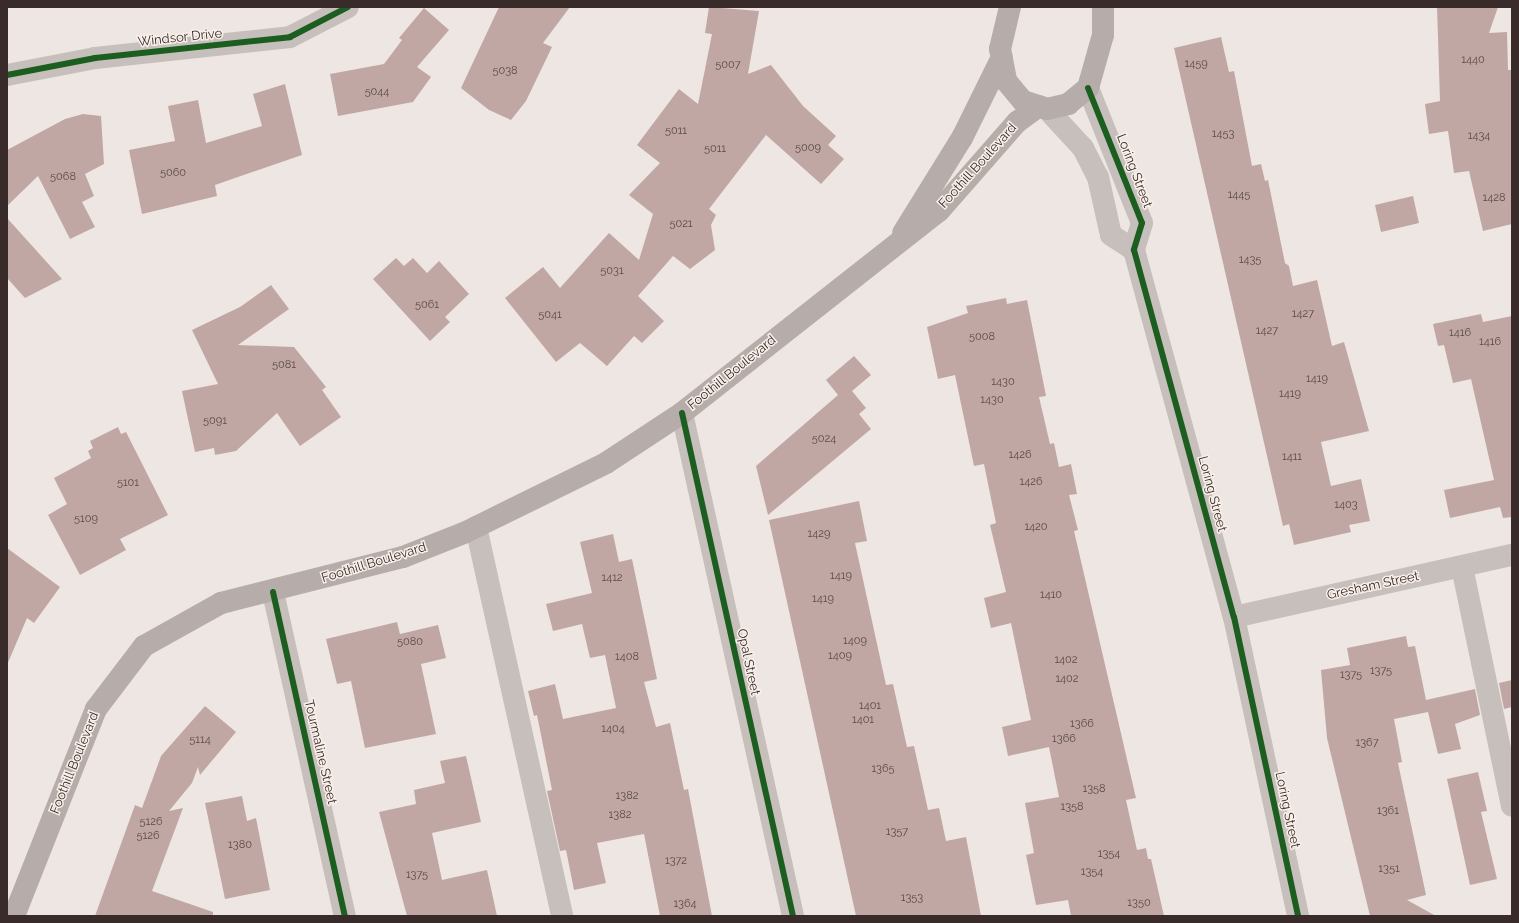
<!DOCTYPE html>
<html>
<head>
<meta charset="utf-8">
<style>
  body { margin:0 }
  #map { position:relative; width:1519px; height:923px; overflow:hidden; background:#eee6e2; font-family:Raleway,sans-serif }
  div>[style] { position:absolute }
  .building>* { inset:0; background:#c1a7a4 }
  .minor>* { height:22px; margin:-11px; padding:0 11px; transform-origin:11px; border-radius:11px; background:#c7bfbb }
  .major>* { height:22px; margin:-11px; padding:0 11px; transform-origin:11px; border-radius:11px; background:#b6adaa }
  .cycleway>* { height:6px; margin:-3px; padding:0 3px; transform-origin:3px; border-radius:3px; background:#1b5e20 }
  span { translate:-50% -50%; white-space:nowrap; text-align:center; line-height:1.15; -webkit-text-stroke:3px #faf0ea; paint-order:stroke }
  .number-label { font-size:11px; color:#5a4a48 }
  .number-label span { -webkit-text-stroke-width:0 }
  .street-label { font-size:13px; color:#382b29 }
  .frame { position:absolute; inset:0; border:8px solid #382b29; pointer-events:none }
</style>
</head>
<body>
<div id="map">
  <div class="building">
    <div style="clip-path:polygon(499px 7px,570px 7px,543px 43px,552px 47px,526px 101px,511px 120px,489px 110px,461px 88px)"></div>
    <div style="clip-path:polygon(709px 7px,759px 11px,748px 74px,771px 65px,803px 106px,836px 136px,828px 145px,844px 159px,821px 184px,766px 135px,709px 209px,716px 215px,711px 225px,715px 250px,690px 269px,673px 256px,638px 296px,664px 321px,642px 343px,634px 336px,607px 366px,580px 343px,556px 362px,505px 298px,543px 267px,560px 288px,609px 233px,639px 260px,653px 214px,629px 195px,660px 163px,637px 145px,679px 89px,698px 104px,712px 34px,705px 33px)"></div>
    <div style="clip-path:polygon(1437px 7px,1498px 7px,1489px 33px,1507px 32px,1508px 70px,1512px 70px,1512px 224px,1483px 231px,1469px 171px,1454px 173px,1448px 131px,1429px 134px,1425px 104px,1440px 101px)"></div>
    <div style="clip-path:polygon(424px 8px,449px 30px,417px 67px,431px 77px,413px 102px,338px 116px,330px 74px,384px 64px,402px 40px,399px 38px)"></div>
    <div style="clip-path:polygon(1221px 37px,1229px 72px,1234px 71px,1252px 166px,1261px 164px,1265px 181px,1268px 180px,1285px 263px,1289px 266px,1293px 286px,1317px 280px,1332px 346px,1344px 342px,1369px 431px,1321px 442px,1331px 486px,1361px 479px,1370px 521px,1349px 525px,1351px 532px,1294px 545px,1289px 524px,1283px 526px,1174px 48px)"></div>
    <div style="clip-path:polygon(285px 84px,302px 155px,215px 185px,217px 196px,142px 214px,129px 150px,175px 141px,168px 106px,198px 100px,206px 143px,262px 126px,253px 94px)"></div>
    <div style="clip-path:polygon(83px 114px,101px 116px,104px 164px,85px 174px,94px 196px,82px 202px,95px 227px,70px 239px,38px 176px,7px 206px,7px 150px,65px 119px)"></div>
    <div style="clip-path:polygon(1413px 196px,1419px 223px,1381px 232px,1375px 205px)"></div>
    <div style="clip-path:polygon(7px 218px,62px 279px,25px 298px,7px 278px)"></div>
    <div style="clip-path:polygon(396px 258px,404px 266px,413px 258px,427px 273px,439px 261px,469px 294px,445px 317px,450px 322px,430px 341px,373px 279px)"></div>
    <div style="clip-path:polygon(271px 285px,289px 309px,238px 345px,294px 347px,326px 387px,322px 390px,341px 417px,300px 446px,277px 413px,236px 451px,215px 455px,214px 448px,195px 452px,182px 391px,218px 384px,192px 330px,240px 307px)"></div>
    <div style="clip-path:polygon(1006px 298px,1007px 304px,1027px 300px,1046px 396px,1039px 397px,1050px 444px,1054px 443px,1059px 467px,1071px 464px,1077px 494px,1069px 495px,1078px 530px,1074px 531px,1136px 798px,1126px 800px,1137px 850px,1146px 848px,1148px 859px,1151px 859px,1164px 916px,1071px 916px,1068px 900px,1036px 905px,1026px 855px,1034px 853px,1025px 803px,1059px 797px,1049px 747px,1008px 756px,1002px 727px,1031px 720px,1011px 623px,991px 628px,984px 598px,1006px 592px,990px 525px,996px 523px,984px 464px,974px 466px,955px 375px,938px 379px,927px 327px,968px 313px,966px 306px)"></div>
    <div style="clip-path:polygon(1481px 314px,1483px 322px,1512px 316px,1512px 517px,1503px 518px,1500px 507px,1450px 518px,1444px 490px,1494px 480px,1471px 379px,1453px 383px,1444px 345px,1438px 346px,1433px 324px)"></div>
    <div style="clip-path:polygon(854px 356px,871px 375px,852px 391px,866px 408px,859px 414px,871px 429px,768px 515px,756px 466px,838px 395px,826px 380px)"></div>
    <div style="clip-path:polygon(118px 427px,121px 434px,126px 432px,168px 515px,120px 539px,126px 550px,80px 575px,48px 515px,67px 504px,54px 478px,91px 458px,88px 451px,93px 448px,90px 441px)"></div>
    <div style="clip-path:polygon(859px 501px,867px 541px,855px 543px,886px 685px,893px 684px,907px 747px,914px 746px,928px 810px,939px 808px,946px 841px,966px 837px,981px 916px,856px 916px,769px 520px)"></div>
    <div style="clip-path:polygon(613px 534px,619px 562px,632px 559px,657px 679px,644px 682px,656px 727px,670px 723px,684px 790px,688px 789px,712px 916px,660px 916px,644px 834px,597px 843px,606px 883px,574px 890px,566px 850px,560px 851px,547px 791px,552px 790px,537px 715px,534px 716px,528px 691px,555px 684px,563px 719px,616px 708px,605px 655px,590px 658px,582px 624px,553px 631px,546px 604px,592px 593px,580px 542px)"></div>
    <div style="clip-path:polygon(7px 548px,60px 587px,34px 623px,27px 618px,7px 665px)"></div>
    <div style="clip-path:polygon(397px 622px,400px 634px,438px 625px,446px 658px,421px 664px,436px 734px,365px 748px,351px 681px,337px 684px,326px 639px)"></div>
    <div style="clip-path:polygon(1406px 636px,1408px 647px,1415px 646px,1426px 700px,1475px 689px,1480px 715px,1455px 724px,1461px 749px,1438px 754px,1428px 712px,1394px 719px,1402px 762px,1398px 763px,1426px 895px,1407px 900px,1436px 916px,1370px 916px,1327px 738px,1321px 670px,1350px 665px,1347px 648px)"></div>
    <div style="clip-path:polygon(1512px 680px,1512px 707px,1504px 709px,1499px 683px)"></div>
    <div style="clip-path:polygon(205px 706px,236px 732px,200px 775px,198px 767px,192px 783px,169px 811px,183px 808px,152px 891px,213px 912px,213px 916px,95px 916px,135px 805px,142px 808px,161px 756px)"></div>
    <div style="clip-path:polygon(466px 756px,481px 822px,432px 833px,442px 880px,487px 870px,497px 916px,407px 916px,379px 812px,416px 804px,414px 790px,445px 783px,440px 761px)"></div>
    <div style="clip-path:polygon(1478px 772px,1487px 811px,1481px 812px,1497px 879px,1470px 885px,1447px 779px)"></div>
    <div style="clip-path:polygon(242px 796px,247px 821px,256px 818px,270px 890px,225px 899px,205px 803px)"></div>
  </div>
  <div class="minor">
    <div style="left:7px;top:75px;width:90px;rotate:-10.9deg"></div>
    <div style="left:95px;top:58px;width:196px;rotate:-6.1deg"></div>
    <div style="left:290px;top:37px;width:65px;rotate:-27.3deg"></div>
    <div style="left:1088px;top:88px;width:145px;rotate:68.2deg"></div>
    <div style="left:1142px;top:223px;width:28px;rotate:107deg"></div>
    <div style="left:1134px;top:250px;width:380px;rotate:74.8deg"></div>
    <div style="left:1234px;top:617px;width:306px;rotate:77.9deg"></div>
    <div style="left:1047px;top:109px;width:53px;rotate:47.3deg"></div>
    <div style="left:1083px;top:148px;width:33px;rotate:63deg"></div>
    <div style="left:1098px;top:177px;width:59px;rotate:77.4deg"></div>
    <div style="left:1111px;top:235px;width:27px;rotate:33deg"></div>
    <div style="left:682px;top:413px;width:515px;rotate:77.56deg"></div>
    <div style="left:476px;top:527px;width:398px;rotate:77.5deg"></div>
    <div style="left:1462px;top:567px;width:244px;rotate:78.2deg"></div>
    <div style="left:273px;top:592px;width:332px;rotate:77.5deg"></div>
    <div style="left:1234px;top:617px;width:285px;rotate:-12.6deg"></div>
  </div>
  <div class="major">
    <div style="left:1010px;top:7px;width:43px;rotate:103.4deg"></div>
    <div style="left:1000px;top:49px;width:33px;rotate:79deg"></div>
    <div style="left:1006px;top:81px;width:26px;rotate:50deg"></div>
    <div style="left:1023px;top:101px;width:25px;rotate:18deg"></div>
    <div style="left:1047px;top:109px;width:22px;rotate:-13deg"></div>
    <div style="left:1068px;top:104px;width:26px;rotate:-39deg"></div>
    <div style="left:1088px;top:88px;width:55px;rotate:-74.2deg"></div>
    <div style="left:1103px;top:35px;width:28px;rotate:-90deg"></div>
    <div style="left:903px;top:233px;width:112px;rotate:-58.2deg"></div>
    <div style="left:962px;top:138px;width:90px;rotate:-63.7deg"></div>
    <div style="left:14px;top:916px;width:223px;rotate:-68.4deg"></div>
    <div style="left:96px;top:709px;width:79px;rotate:-52.7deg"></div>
    <div style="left:144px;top:646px;width:88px;rotate:-29.2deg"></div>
    <div style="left:221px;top:603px;width:188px;rotate:-14.2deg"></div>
    <div style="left:403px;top:557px;width:68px;rotate:-21.6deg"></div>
    <div style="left:466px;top:532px;width:156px;rotate:-26.2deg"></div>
    <div style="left:606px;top:463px;width:91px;rotate:-33.3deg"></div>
    <div style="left:682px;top:413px;width:327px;rotate:-38.2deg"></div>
    <div style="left:939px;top:211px;width:118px;rotate:-48.8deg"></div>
    <div style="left:1017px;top:122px;width:27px;rotate:-36deg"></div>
  </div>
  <div class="cycleway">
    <div style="left:7px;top:75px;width:90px;rotate:-10.9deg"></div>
    <div style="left:95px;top:58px;width:196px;rotate:-6.1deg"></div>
    <div style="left:290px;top:37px;width:65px;rotate:-27.3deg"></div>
    <div style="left:1088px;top:88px;width:145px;rotate:68.2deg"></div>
    <div style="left:1142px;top:223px;width:28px;rotate:107deg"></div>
    <div style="left:1134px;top:250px;width:380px;rotate:74.8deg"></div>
    <div style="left:1234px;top:617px;width:306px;rotate:77.9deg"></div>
    <div style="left:682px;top:413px;width:515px;rotate:77.56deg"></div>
    <div style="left:273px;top:592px;width:332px;rotate:77.5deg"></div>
  </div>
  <div class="number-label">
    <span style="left:1473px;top:60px">1440</span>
    <span style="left:1196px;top:64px">1459</span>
    <span style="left:728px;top:65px">5007</span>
    <span style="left:505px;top:71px">5038</span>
    <span style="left:377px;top:92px">5044</span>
    <span style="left:676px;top:131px">5011</span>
    <span style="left:1223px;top:134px">1453</span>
    <span style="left:1479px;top:136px">1434</span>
    <span style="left:808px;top:148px">5009</span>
    <span style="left:715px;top:149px">5011</span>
    <span style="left:173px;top:173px">5060</span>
    <span style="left:63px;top:177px">5068</span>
    <span style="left:1239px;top:195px">1445</span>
    <span style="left:1494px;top:198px">1428</span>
    <span style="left:681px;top:224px">5021</span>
    <span style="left:1250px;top:260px">1435</span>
    <span style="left:612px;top:271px">5031</span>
    <span style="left:427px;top:305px">5061</span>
    <span style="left:1303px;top:314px">1427</span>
    <span style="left:550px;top:315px">5041</span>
    <span style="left:1267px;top:331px">1427</span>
    <span style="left:1460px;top:333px">1416</span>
    <span style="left:982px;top:337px">5008</span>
    <span style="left:1490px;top:342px">1416</span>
    <span style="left:284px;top:365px">5081</span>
    <span style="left:1317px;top:379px">1419</span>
    <span style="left:1003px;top:382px">1430</span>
    <span style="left:1290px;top:394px">1419</span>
    <span style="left:992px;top:400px">1430</span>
    <span style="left:215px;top:421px">5091</span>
    <span style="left:824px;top:439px">5024</span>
    <span style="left:1020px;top:455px">1426</span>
    <span style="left:1292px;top:457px">1411</span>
    <span style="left:1031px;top:482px">1426</span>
    <span style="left:128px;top:483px">5101</span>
    <span style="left:1346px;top:505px">1403</span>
    <span style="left:86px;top:519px">5109</span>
    <span style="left:1036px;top:527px">1420</span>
    <span style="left:819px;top:534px">1429</span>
    <span style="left:841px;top:576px">1419</span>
    <span style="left:612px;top:578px">1412</span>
    <span style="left:1051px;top:595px">1410</span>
    <span style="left:823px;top:599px">1419</span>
    <span style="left:855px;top:641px">1409</span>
    <span style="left:410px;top:642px">5080</span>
    <span style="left:840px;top:656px">1409</span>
    <span style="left:627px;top:657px">1408</span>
    <span style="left:1066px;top:660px">1402</span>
    <span style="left:1381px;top:671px">1375</span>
    <span style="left:1351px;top:675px">1375</span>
    <span style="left:1067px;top:679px">1402</span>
    <span style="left:870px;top:706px">1401</span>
    <span style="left:863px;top:720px">1401</span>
    <span style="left:1082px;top:724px">1366</span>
    <span style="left:613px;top:729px">1404</span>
    <span style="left:1064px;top:739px">1366</span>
    <span style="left:200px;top:740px">5114</span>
    <span style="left:1367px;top:743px">1367</span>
    <span style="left:883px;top:769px">1365</span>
    <span style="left:1094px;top:789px">1358</span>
    <span style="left:627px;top:796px">1382</span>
    <span style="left:1072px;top:807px">1358</span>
    <span style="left:1388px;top:811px">1361</span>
    <span style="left:620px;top:815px">1382</span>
    <span style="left:151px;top:822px">5126</span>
    <span style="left:897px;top:832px">1357</span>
    <span style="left:148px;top:836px">5126</span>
    <span style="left:240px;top:845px">1380</span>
    <span style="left:1109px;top:854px">1354</span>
    <span style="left:676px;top:861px">1372</span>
    <span style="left:1389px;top:869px">1351</span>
    <span style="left:1092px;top:872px">1354</span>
    <span style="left:417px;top:875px">1375</span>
    <span style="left:912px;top:898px">1353</span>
    <span style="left:1139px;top:903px">1350</span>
    <span style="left:685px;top:904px">1364</span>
  </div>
  <div class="street-label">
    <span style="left:180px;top:38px;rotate:-6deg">Windsor Drive</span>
    <span style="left:978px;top:166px;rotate:-48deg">Foothill Boulevard</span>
    <span style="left:1134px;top:171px;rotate:69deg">Loring Street</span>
    <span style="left:732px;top:373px;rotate:-39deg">Foothill Boulevard</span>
    <span style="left:1212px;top:494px;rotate:75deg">Loring Street</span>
    <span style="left:374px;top:563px;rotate:-17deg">Foothill Boulevard</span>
    <span style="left:1373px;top:586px;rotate:-12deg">Gresham Street</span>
    <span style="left:748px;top:662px;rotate:78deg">Opal Street</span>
    <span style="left:320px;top:752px;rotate:77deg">Tourmaline Street</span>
    <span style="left:75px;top:763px;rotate:-68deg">Foothill Boulevard</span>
    <span style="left:1287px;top:810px;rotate:78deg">Loring Street</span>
  </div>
  <div class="frame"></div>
</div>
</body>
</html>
